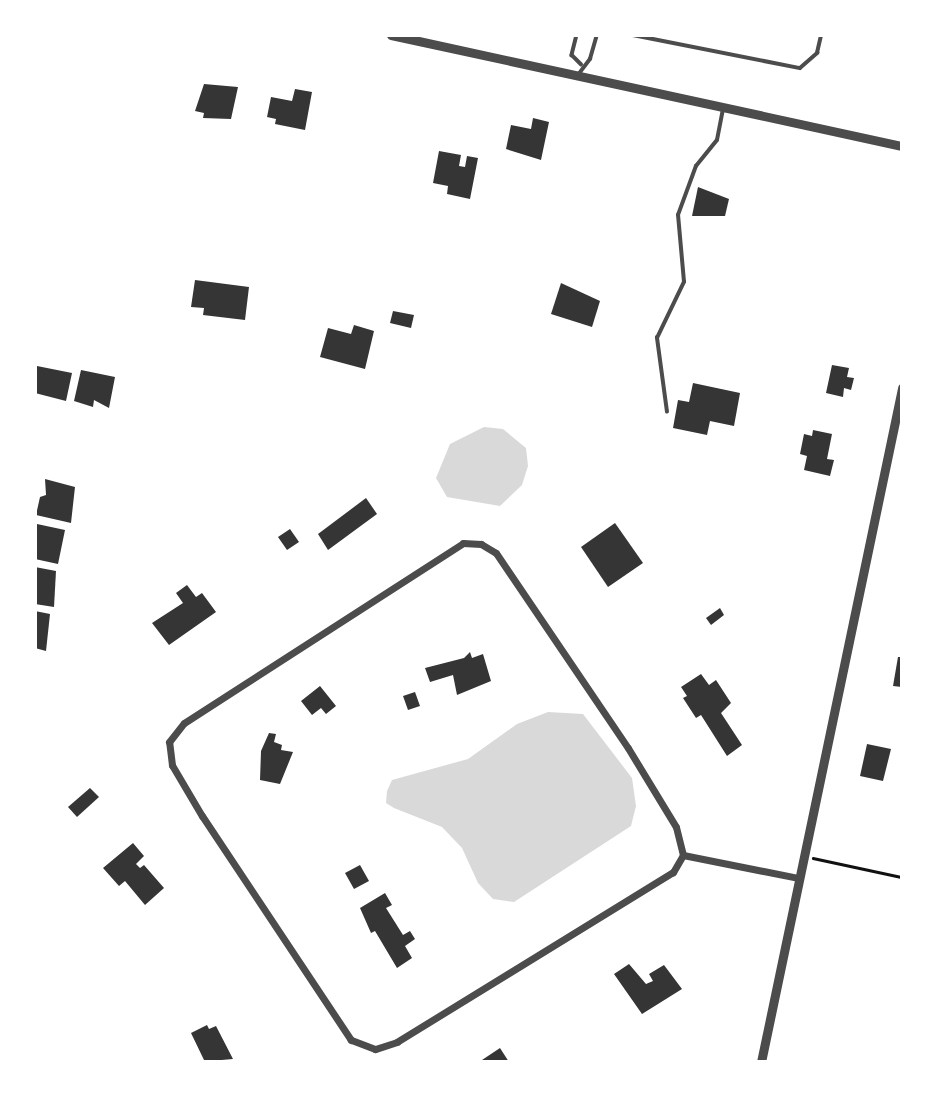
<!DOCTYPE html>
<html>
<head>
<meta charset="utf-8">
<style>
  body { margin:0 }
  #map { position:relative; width:937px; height:1097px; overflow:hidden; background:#fff; font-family:Spectral,serif }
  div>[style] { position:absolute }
  .water>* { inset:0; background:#d9d9d9 }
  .building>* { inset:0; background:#353535 }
  .path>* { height:2.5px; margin:-1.25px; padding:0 1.25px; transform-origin:1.25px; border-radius:1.25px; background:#111 }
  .service>* { height:3.5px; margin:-1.75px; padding:0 1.75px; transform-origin:1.75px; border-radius:1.75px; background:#4c4c4c }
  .minor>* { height:7px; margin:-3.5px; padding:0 3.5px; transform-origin:3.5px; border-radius:3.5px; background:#4c4c4c }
  .tertiary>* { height:9px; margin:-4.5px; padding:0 4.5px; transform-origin:4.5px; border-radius:4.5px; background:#4c4c4c }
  span { translate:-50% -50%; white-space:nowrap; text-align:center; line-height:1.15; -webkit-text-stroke:7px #fff; paint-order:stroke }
  .frame { position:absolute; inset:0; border:37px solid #fff; pointer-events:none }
</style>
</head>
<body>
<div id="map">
  <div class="water">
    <div style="clip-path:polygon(484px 427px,503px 429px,526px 448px,528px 466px,522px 485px,500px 506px,447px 497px,436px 478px,450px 444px)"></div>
    <div style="clip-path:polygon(548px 712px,583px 714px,632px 778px,636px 806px,631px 826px,514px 902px,493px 899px,478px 883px,462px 848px,442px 827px,394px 808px,386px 803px,387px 791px,392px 780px,468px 759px,517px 724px)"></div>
  </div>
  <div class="building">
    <div style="clip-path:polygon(204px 84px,238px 87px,231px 119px,203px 118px,204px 113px,195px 111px)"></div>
    <div style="clip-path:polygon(295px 89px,312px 92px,305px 130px,275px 124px,276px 119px,267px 117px,271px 97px,292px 101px)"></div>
    <div style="clip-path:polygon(533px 118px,549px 122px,541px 160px,506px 149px,511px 125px,531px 129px)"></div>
    <div style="clip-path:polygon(439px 151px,461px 155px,459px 166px,465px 167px,467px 156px,478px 158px,470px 199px,447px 194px,448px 186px,433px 183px)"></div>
    <div style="clip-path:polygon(698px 187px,729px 199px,725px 216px,692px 216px)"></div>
    <div style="clip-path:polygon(195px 280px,249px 287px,245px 320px,203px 315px,204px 308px,191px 307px)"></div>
    <div style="clip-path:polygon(561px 283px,600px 301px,592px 327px,551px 314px)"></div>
    <div style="clip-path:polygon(393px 311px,414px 315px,411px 328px,390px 323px)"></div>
    <div style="clip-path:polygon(354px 325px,374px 331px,365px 369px,320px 357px,328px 328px,351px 334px)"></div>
    <div style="clip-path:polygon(832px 365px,849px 368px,847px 377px,854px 378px,851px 390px,844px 388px,843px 397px,826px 393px)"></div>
    <div style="clip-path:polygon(37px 366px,72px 373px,66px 401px,35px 393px)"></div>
    <div style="clip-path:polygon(81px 370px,115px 377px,109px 408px,94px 400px,93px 407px,74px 401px)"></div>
    <div style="clip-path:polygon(693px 383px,740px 393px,734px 426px,710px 421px,707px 435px,673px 428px,678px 400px,689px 402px)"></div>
    <div style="clip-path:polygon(813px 430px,832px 434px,827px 459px,834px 460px,830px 476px,804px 470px,807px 456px,800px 454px,804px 434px,812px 436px)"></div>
    <div style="clip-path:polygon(45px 479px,75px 487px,71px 523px,36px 515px,40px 497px,46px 495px)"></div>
    <div style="clip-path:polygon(366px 498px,377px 514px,328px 550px,318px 534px)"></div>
    <div style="clip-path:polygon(615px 523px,643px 563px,608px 587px,581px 547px)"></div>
    <div style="clip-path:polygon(37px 524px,65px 530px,58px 564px,35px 559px)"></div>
    <div style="clip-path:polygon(290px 529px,299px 542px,287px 550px,278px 537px)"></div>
    <div style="clip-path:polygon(35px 567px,56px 571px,54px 607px,35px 604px)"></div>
    <div style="clip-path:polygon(187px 585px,196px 597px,202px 593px,216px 612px,169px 645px,152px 623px,183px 603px,176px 593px)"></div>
    <div style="clip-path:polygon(720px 608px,724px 615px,711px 625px,706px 618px)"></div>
    <div style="clip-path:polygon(35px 611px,50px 614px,46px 651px,35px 648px)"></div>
    <div style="clip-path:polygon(470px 652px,472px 658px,483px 654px,491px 681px,457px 695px,453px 675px,430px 682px,425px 668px,464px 658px)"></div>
    <div style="clip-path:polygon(898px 657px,902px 657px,902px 687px,893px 686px)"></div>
    <div style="clip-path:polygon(701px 674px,709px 685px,716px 680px,731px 703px,721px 713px,742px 745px,727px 756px,701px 715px,696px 718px,683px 698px,687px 696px,681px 687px)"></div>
    <div style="clip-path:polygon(320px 686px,336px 706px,326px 714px,321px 708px,312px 715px,301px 701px)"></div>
    <div style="clip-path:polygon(415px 692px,420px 706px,408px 710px,403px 696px)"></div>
    <div style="clip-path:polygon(269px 733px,276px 734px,274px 742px,282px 745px,281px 750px,293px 752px,280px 784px,260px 780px,261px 751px)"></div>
    <div style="clip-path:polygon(867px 744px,891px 749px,883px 781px,860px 776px)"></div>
    <div style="clip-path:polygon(90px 788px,99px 797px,77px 817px,68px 807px)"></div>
    <div style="clip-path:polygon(133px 843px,144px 856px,136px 864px,140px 868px,144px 865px,164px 888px,145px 905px,125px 881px,119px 886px,103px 868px)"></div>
    <div style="clip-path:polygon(360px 865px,369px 881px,354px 889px,345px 873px)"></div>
    <div style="clip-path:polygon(385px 893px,392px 905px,386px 908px,403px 935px,410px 931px,415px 939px,405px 946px,412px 958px,397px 968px,375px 931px,371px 933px,360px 908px)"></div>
    <div style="clip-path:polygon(629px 964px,646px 984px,653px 981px,649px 974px,664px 965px,682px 989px,642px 1014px,614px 974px)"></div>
    <div style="clip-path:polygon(207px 1025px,209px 1029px,216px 1026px,233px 1059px,199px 1062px,204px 1060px,191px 1033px)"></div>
    <div style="clip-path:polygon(500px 1048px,509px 1062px,479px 1062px)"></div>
  </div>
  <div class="path">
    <div style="left:813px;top:858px;width:91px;rotate:12.1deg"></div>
  </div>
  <div class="service">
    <div style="left:577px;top:35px;width:21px;rotate:104deg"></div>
    <div style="left:572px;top:55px;width:13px;rotate:45deg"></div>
    <div style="left:633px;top:35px;width:170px;rotate:11.2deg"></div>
    <div style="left:800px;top:68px;width:23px;rotate:-41deg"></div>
    <div style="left:817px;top:53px;width:18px;rotate:-77deg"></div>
    <div style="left:578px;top:75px;width:20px;rotate:-53deg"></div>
    <div style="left:590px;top:59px;width:25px;rotate:-74deg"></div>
    <div style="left:667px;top:412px;width:75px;rotate:-97.7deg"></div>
    <div style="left:657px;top:338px;width:62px;rotate:-64.3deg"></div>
    <div style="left:684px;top:282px;width:67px;rotate:-95.1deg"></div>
    <div style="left:678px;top:215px;width:52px;rotate:-69.8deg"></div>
    <div style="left:696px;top:166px;width:33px;rotate:-51deg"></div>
    <div style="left:717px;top:140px;width:32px;rotate:-79deg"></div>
  </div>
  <div class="minor">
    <div style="left:463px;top:543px;width:18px;rotate:3deg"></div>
    <div style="left:481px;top:544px;width:17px;rotate:31deg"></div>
    <div style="left:496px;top:553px;width:235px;rotate:55.9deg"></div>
    <div style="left:628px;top:748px;width:92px;rotate:58.7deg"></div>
    <div style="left:676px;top:827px;width:29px;rotate:76deg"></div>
    <div style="left:683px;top:855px;width:20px;rotate:120deg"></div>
    <div style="left:673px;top:872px;width:324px;rotate:148.4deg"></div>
    <div style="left:397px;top:1042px;width:23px;rotate:162deg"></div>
    <div style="left:375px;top:1049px;width:26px;rotate:-159deg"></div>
    <div style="left:351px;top:1040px;width:269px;rotate:-123.6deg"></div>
    <div style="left:202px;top:816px;width:59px;rotate:-120.5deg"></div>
    <div style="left:172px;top:765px;width:23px;rotate:-97deg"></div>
    <div style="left:169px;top:742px;width:24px;rotate:-52deg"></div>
    <div style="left:184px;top:723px;width:332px;rotate:-32.8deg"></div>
    <div style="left:683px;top:855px;width:117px;rotate:11.3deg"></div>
  </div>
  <div class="tertiary">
    <div style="left:391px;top:35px;width:523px;rotate:12.26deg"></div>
    <div style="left:761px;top:1062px;width:689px;rotate:-78.18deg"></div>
  </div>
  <div class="frame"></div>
</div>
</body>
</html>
